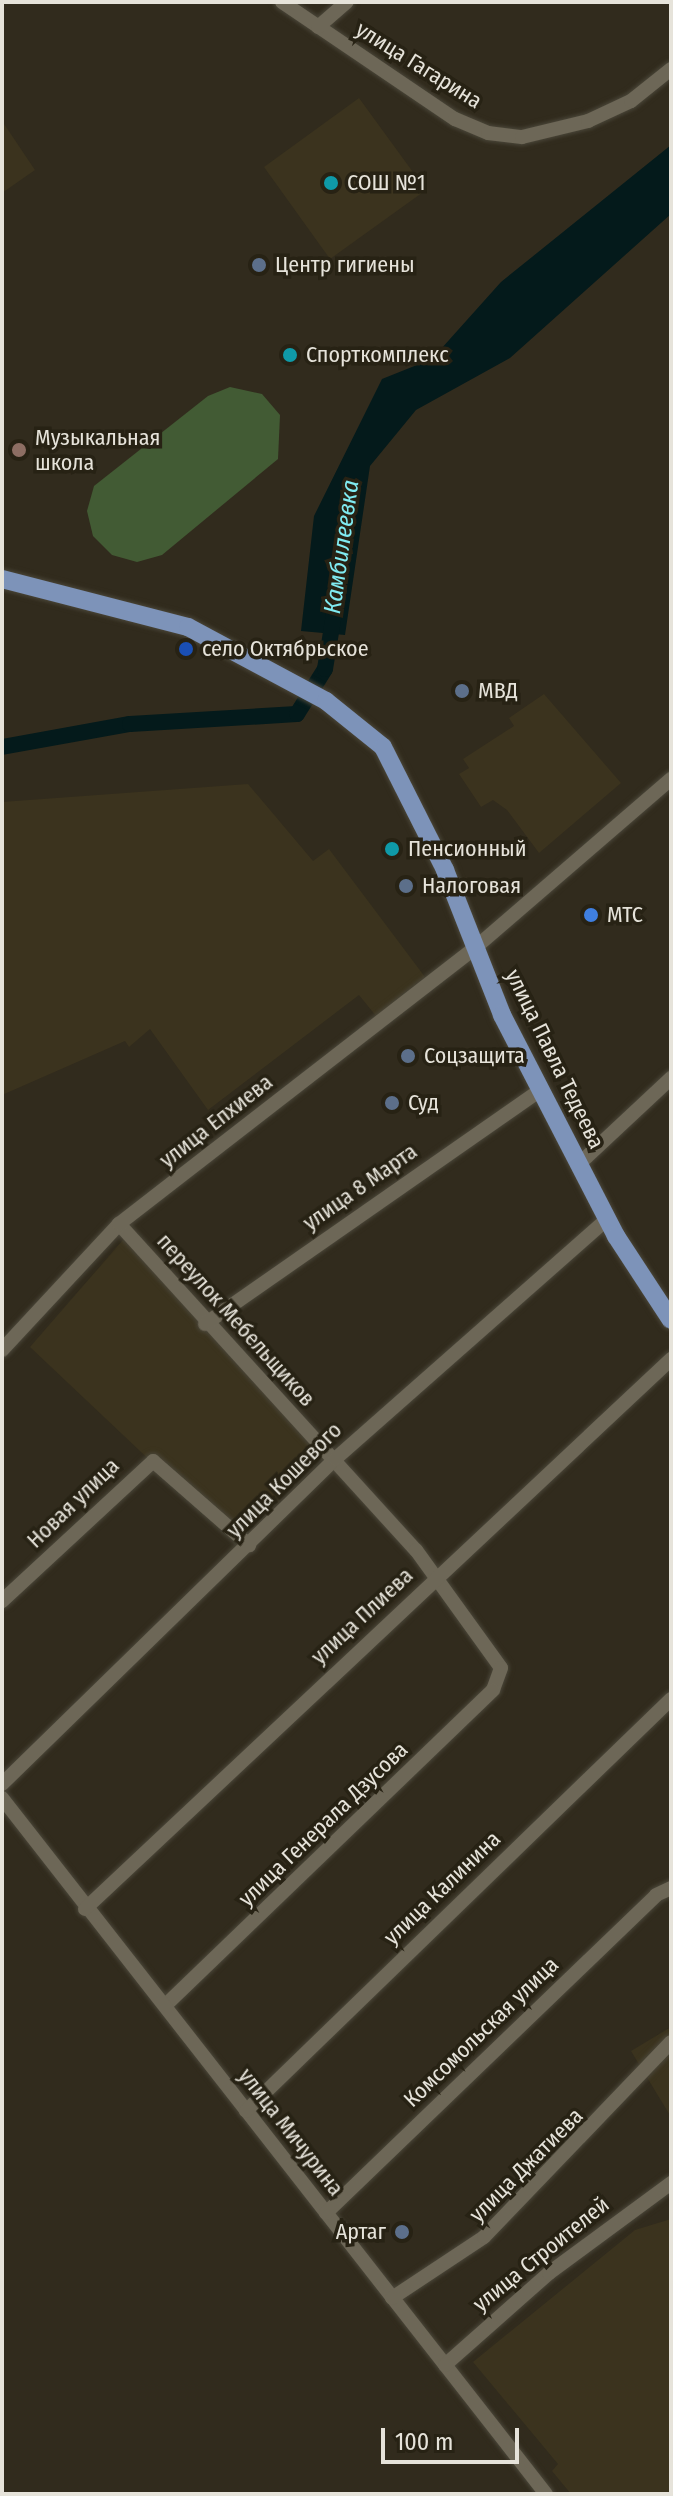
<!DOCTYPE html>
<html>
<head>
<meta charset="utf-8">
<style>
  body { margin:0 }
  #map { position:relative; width:673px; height:2496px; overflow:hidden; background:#312b1d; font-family:"Fira Sans Condensed",sans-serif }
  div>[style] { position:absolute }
  .built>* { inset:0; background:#3b331e }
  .green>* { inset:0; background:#425b34 }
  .water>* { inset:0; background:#041a1b }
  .river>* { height:16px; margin:-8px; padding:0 8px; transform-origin:8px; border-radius:8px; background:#041a1b }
  .roads { filter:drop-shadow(0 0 2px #4a4639) drop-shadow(0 0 2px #4a4639) }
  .minor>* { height:14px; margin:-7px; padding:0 7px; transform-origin:7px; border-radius:7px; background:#6d6757 }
  .major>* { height:18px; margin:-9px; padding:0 9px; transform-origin:9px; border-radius:9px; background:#7d93b9 }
  .dots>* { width:22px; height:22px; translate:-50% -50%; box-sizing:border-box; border:4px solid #272214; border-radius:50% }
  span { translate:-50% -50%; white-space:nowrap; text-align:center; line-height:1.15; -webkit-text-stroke:7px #272214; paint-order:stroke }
  .street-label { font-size:22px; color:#e6e3da }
  .poi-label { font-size:22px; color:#e6e3da }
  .left { translate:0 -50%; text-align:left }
  .right { translate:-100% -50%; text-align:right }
  .water-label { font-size:24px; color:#80ebf1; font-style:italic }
  .frame { position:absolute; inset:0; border:4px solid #e6e3da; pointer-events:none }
  .scale { position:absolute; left:381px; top:2428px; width:138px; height:36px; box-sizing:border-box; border:4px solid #e6e3da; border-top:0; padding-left:10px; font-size:24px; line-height:28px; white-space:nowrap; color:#e6e3da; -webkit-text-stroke:6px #272214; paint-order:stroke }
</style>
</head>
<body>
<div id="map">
  <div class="built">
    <div style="clip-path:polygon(359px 98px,426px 190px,330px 259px,264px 167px)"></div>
    <div style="clip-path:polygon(2px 121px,35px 170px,2px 193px)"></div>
    <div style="clip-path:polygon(544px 694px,621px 783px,539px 853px,507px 810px,493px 800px,481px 807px,459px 774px,469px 768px,463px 759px,514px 726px,509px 718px)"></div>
    <div style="clip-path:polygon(248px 784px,313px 861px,329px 849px,425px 977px,376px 1016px,359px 995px,208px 1110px,150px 1029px,129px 1047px,125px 1041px,2px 1095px,2px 802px)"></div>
    <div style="clip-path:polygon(129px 1233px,321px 1456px,232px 1538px,30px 1347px)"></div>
    <div style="clip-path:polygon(671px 2027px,671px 2117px,631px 2051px)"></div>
    <div style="clip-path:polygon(671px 2219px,671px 2494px,571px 2494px,552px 2471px,558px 2464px,473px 2362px,635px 2230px)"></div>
  </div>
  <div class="green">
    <div style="clip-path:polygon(230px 387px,262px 394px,280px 415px,278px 459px,162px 555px,137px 562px,112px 555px,93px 536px,87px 511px,94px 486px,208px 396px)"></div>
  </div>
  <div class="water">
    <div style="clip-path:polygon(671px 145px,671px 214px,510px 358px,416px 410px,370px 466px,345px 635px,301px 631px,314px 516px,382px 379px,432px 359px,501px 282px)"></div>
  </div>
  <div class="river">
    <div style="left:2px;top:747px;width:130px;rotate:-10.2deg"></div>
    <div style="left:130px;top:724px;width:167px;rotate:-3.4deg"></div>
    <div style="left:297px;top:714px;width:53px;rotate:-58.1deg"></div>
    <div style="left:325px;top:669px;width:56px;rotate:-80.7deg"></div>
  </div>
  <div class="roads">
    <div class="minor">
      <div style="left:282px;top:2px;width:209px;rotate:34.1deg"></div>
      <div style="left:455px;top:119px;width:36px;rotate:23deg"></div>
      <div style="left:488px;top:133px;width:34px;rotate:7deg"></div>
      <div style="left:522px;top:137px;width:68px;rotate:-13.6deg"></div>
      <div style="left:588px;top:121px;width:47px;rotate:-24.9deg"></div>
      <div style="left:631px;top:101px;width:51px;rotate:-38.7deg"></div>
      <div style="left:318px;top:27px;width:38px;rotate:-41deg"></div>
      <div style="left:580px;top:1163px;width:125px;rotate:-43deg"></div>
      <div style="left:119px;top:1224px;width:441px;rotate:47.7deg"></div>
      <div style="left:416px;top:1550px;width:145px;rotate:54.2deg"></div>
      <div style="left:501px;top:1668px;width:23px;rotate:110deg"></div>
      <div style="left:493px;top:1690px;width:455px;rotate:136.1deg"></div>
      <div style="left:205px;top:1324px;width:409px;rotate:-34.9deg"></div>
      <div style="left:2px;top:1350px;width:172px;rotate:-47.1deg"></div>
      <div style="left:119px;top:1224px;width:450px;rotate:-37.8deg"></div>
      <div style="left:475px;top:948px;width:259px;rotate:-40.8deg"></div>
      <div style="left:2px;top:1601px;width:206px;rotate:-42.8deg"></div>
      <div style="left:153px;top:1461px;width:128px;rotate:41.2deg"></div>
      <div style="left:2px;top:1784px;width:465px;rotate:-44.3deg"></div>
      <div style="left:335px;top:1459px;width:363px;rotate:-41.4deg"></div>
      <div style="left:2px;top:1798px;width:883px;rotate:51.99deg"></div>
      <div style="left:85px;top:1909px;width:804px;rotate:-43.18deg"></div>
      <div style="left:246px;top:2111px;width:592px;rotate:-44.11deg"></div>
      <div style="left:326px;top:2213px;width:458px;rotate:-43.9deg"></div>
      <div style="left:656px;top:1895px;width:17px;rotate:-25deg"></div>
      <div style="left:392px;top:2298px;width:110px;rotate:-33.5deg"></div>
      <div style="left:484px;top:2237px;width:270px;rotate:-46.2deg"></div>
      <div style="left:445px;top:2365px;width:139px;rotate:-41.5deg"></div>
      <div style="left:549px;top:2273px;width:152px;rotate:-36.4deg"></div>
    </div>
    <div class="major">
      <div style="left:2px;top:579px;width:192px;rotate:14.5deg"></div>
      <div style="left:188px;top:627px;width:157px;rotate:28.2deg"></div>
      <div style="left:326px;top:701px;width:73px;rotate:38.9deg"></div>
      <div style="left:383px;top:747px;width:138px;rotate:63.2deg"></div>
      <div style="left:445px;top:870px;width:156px;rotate:68.5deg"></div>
      <div style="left:502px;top:1015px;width:249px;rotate:62.7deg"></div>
      <div style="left:616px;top:1236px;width:100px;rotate:56.8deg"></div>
    </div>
  </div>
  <div class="dots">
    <div style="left:331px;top:183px;background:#0f9aa8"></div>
    <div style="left:259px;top:265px;background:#5c6f8a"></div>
    <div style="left:290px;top:355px;background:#0f9aa8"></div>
    <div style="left:19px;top:450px;background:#8d6e63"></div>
    <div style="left:186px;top:649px;background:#1a4fb4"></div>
    <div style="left:462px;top:691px;background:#5c6f8a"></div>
    <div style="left:392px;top:849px;background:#0f9aa8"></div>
    <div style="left:406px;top:886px;background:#5c6f8a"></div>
    <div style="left:591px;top:915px;background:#3f7fe0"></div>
    <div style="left:408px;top:1056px;background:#5c6f8a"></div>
    <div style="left:392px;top:1103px;background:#5c6f8a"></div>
    <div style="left:402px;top:2232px;background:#5c6f8a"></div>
  </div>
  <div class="street-label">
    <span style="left:419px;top:65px;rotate:32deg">улица Гагарина</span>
    <span style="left:555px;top:1059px;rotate:64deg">улица Павла Тедеева</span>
    <span style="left:216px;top:1121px;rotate:-38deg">улица Епхиева</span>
    <span style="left:360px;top:1187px;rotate:-35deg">улица 8 Марта</span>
    <span style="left:236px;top:1320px;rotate:48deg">переулок Мебельщиков</span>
    <span style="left:284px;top:1480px;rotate:-45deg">улица Кошевого</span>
    <span style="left:73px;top:1503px;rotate:-44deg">Новая улица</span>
    <span style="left:362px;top:1616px;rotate:-43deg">улица Плиева</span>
    <span style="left:323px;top:1824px;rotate:-44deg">улица Генерала Дзусова</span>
    <span style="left:442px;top:1888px;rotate:-44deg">улица Калинина</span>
    <span style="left:481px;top:2032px;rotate:-44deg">Комсомольская улица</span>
    <span style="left:291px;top:2132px;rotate:52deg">улица Мичурина</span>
    <span style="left:526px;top:2165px;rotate:-45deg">улица Джатиева</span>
    <span style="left:541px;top:2254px;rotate:-39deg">улица Строителей</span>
  </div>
  <div class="poi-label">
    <span class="left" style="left:347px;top:183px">СОШ №1</span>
    <span class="left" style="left:275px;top:265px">Центр гигиены</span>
    <span class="left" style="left:306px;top:355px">Спорткомплекс</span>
    <span class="left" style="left:35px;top:450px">Музыкальная<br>школа</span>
    <span class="left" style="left:202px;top:649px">село Октябрьское</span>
    <span class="left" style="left:478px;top:691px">МВД</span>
    <span class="left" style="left:408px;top:849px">Пенсионный</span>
    <span class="left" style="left:422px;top:886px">Налоговая</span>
    <span class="left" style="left:607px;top:915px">МТС</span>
    <span class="left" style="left:424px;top:1056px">Соцзащита</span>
    <span class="left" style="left:408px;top:1103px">Суд</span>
    <span class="right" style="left:386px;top:2232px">Артаг</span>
  </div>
  <div class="water-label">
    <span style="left:342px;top:547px;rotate:-82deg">Камбилеевка</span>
  </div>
  <div class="frame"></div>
  <div class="scale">100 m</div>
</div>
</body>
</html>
